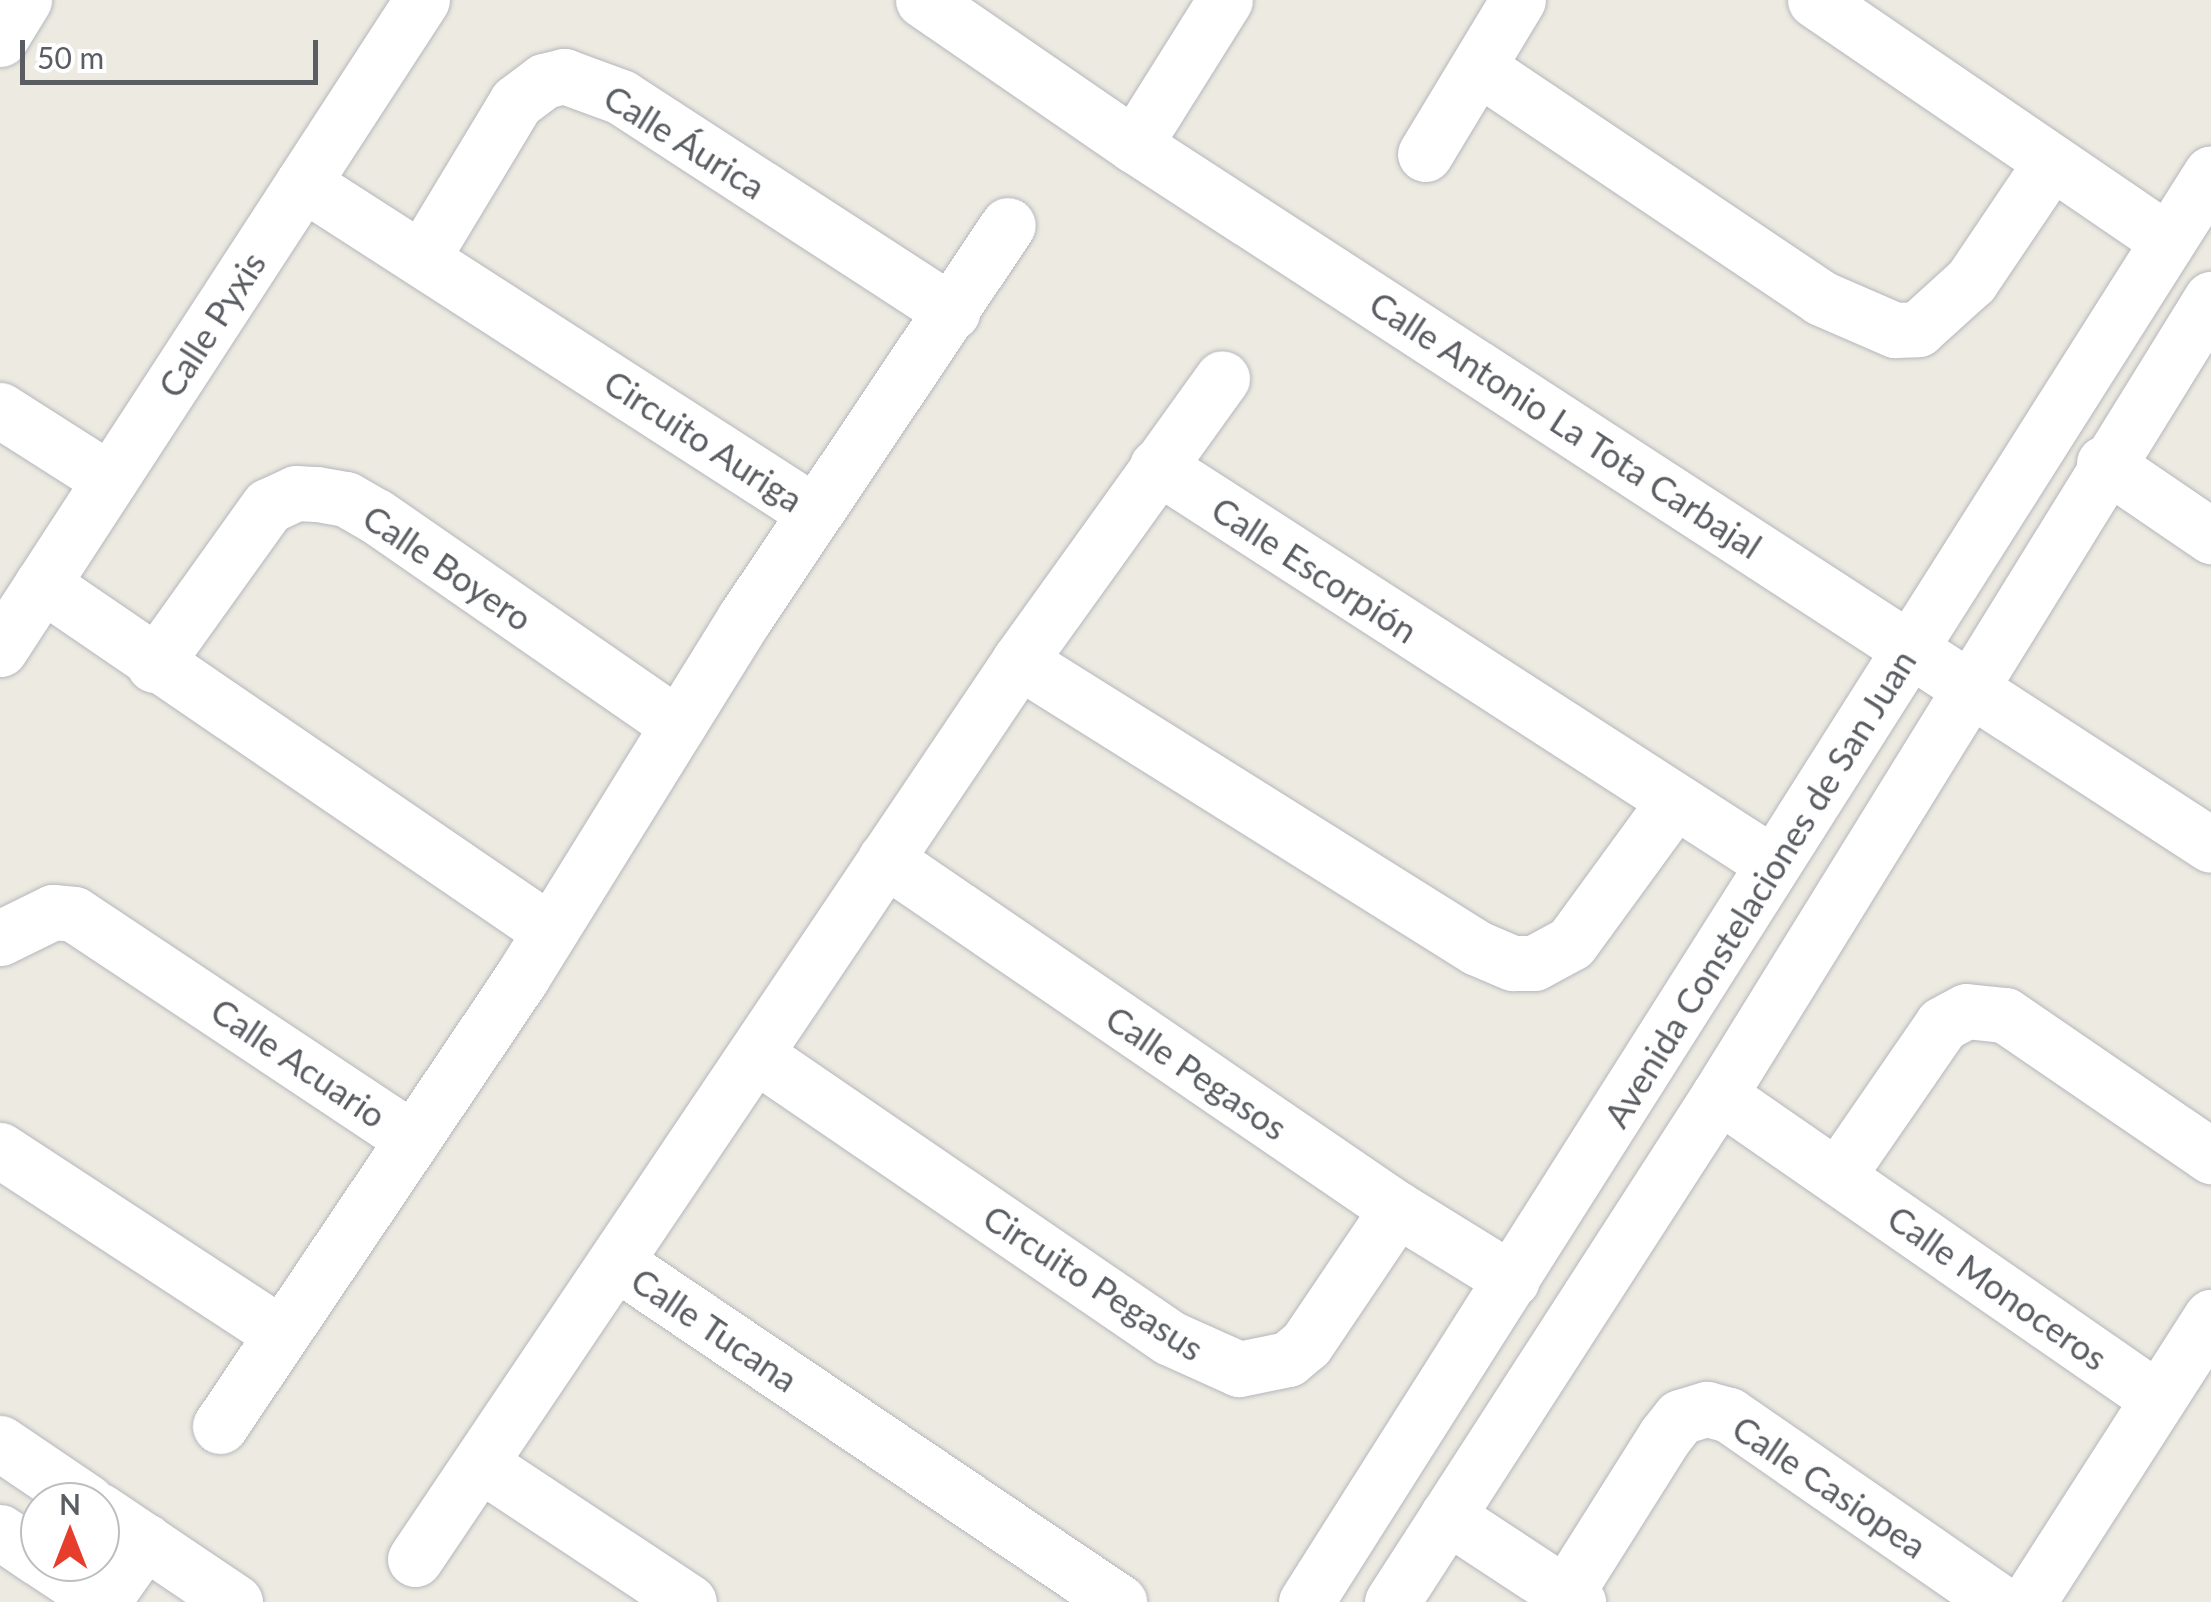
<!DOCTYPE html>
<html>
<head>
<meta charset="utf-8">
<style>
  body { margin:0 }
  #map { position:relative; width:2211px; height:1602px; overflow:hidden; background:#edeae1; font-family:Lato,sans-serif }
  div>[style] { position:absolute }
  .roads { filter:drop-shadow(0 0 2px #b4b7bc) drop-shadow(0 0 2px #b4b7bc) }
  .minor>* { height:55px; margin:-27.5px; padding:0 27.5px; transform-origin:27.5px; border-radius:27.5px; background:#fff }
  span { translate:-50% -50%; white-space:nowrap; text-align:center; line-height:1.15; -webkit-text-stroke:8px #fff; paint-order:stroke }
  .street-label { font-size:35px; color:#5a5d62 }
  .north { position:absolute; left:20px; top:1482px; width:100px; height:100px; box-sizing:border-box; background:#fff; border:2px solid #bdbec0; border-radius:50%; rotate:0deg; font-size:28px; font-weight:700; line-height:40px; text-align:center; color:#5a5d62 }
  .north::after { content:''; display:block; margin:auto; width:35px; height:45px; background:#e73d2c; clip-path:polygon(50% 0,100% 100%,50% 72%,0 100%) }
  .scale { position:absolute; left:20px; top:40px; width:298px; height:45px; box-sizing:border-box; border:5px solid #5a5d62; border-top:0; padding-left:12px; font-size:30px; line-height:35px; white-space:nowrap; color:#5a5d62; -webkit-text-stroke:8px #fff; paint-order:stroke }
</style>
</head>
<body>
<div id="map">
  <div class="roads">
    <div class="minor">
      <div style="left:923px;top:0;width:256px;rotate:34.5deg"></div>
      <div style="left:1134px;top:145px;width:1284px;rotate:33.02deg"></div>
      <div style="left:1815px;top:0;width:424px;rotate:34.3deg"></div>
      <div style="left:0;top:39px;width:46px;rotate:-58.4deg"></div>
      <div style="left:1479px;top:68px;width:412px;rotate:33.9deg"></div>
      <div style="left:1821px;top:298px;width:81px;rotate:23.4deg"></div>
      <div style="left:1895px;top:330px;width:23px;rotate:-2deg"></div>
      <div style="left:1918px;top:329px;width:72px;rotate:-42.2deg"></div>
      <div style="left:1971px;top:281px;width:141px;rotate:-56deg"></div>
      <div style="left:1134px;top:145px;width:171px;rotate:-57.9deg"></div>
      <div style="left:1425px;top:154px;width:180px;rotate:-58.9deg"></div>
      <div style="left:303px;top:183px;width:608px;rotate:32.77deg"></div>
      <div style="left:422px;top:258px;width:182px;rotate:-58.9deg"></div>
      <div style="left:516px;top:102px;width:35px;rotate:-37deg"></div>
      <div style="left:544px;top:81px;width:21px;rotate:-14deg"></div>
      <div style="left:564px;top:76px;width:61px;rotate:20.2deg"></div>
      <div style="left:621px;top:97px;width:395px;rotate:33deg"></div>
      <div style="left:0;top:410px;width:130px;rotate:32.5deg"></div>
      <div style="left:2104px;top:463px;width:130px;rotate:34.3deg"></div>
      <div style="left:1157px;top:466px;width:732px;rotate:32.84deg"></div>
      <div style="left:42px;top:584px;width:612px;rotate:34.34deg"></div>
      <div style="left:0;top:649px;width:774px;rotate:-56.97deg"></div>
      <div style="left:1019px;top:661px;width:540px;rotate:32.07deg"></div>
      <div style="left:1477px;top:948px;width:39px;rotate:23deg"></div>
      <div style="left:1513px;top:963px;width:21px"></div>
      <div style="left:1534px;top:963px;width:42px;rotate:-28.4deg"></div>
      <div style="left:1571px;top:943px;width:175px;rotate:-53.9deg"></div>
      <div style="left:154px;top:665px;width:196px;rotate:-54.4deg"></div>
      <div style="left:268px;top:506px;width:31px;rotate:-25deg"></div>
      <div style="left:296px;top:493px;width:21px;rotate:3deg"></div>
      <div style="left:317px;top:494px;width:29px;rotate:10deg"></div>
      <div style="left:346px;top:499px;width:34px;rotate:30deg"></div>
      <div style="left:376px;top:516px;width:367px;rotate:34.7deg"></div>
      <div style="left:885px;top:859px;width:620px;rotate:34.36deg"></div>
      <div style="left:1397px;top:1209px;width:135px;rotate:31.7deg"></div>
      <div style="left:0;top:938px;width:59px;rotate:-26.1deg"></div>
      <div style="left:53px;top:912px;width:21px;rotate:5deg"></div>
      <div style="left:74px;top:914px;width:407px;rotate:33.6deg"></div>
      <div style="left:756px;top:1055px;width:501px;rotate:34.36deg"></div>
      <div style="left:1170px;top:1338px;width:76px;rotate:24.2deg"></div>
      <div style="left:1239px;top:1369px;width:50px;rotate:-11.5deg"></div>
      <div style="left:1288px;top:1359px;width:23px;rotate:-40deg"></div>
      <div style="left:1306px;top:1344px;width:163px;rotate:-56deg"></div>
      <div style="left:1719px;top:1095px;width:534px;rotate:34.7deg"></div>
      <div style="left:0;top:1150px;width:336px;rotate:33.2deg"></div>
      <div style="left:1838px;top:1175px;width:183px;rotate:-55.4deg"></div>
      <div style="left:1942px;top:1024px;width:27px;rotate:-28deg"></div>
      <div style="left:1966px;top:1011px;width:39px;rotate:6deg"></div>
      <div style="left:2005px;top:1015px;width:250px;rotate:34.4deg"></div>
      <div style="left:617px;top:1263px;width:606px;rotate:34.03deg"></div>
      <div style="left:220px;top:1426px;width:541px;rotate:-56.07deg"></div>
      <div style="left:522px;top:977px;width:421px;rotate:-58.2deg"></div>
      <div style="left:744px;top:619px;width:474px;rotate:-56.2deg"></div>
      <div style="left:0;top:1443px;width:105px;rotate:34.1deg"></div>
      <div style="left:482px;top:1465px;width:248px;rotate:33.5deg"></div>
      <div style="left:100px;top:1511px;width:163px;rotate:34deg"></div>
      <div style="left:1447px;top:1516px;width:157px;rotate:33.3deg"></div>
      <div style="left:0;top:1532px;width:48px;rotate:34deg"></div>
      <div style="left:415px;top:1559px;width:1082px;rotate:-56.07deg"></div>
      <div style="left:1019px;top:661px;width:348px;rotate:-54.3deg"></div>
      <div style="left:45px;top:1562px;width:72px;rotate:33.7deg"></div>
      <div style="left:1566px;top:1593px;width:186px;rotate:-57.8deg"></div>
      <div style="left:1665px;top:1436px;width:24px;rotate:-52deg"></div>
      <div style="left:1680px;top:1417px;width:28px;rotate:-17deg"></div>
      <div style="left:1707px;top:1409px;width:23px;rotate:15deg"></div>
      <div style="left:1729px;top:1415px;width:328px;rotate:34.7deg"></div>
      <div style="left:102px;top:1602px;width:75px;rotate:-54.8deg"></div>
      <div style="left:1306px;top:1602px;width:1691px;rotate:-57.65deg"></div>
      <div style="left:1392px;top:1602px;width:603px;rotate:-57.18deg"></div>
      <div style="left:1719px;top:1095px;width:936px;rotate:-58.28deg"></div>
      <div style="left:2028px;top:1602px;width:339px;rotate:-57.3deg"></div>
    </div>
  </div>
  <div class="street-label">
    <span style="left:685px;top:141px;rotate:32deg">Calle Áurica</span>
    <span style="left:211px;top:324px;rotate:-57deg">Calle Pyxis</span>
    <span style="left:1566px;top:424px;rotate:33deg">Calle Antonio La Tota Carbajal</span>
    <span style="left:704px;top:440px;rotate:33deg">Circuito Auriga</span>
    <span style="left:448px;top:567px;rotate:34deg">Calle Boyero</span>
    <span style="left:1315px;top:569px;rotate:33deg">Calle Escorpión</span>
    <span style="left:1759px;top:888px;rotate:-58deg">Avenida Constelaciones de San Juan</span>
    <span style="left:299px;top:1062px;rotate:34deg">Calle Acuario</span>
    <span style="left:1197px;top:1072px;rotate:34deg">Calle Pegasos</span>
    <span style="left:1094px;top:1282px;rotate:33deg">Circuito Pegasus</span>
    <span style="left:1998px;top:1287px;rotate:35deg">Calle Monoceros</span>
    <span style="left:715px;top:1329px;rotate:34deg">Calle Tucana</span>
    <span style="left:1830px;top:1486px;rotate:34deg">Calle Casiopea</span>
  </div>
  <div class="north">N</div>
  <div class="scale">50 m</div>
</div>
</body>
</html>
